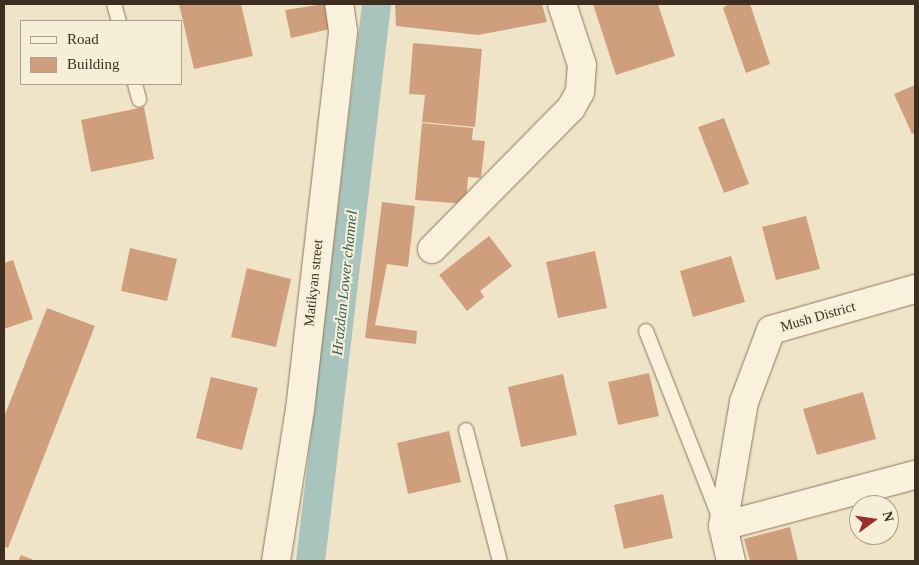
<!DOCTYPE html>
<html>
<head>
<meta charset="utf-8">
<style>
  body { margin:0 }
  #map { position:relative; width:919px; height:565px; overflow:hidden; background:#f0e4c8; font-family:"Times New Roman",serif }
  div>[style] { position:absolute }
  .canal>* { height:29px; margin:-14.5px; padding:0 14.5px; transform-origin:14.5px; border-radius:14.5px; background:#a9c4bc }
  .building>* { inset:0; background:#cf9f7d }
  .roads { filter:drop-shadow(0 0 1px #8d765c) drop-shadow(0 0 1px #8d765c) }
  .lane>* { height:14px; margin:-7px; padding:0 7px; transform-origin:7px; border-radius:7px; background:#faf1dc }
  .street>* { height:28px; margin:-14px; padding:0 14px; transform-origin:14px; border-radius:14px; background:#faf1dc }
  span { translate:-50% -50%; white-space:nowrap; text-align:center; line-height:1.15; -webkit-text-stroke:4px #f7eed8; paint-order:stroke }
  .street-label { font-size:14px; color:#3d2e20 }
  .water-label { font-size:15px; color:#2f5d5a; font-style:italic }
  .frame { position:absolute; inset:0; border:5px solid #3d2e20; pointer-events:none }
  .legend { position:absolute; left:20px; top:20px; width:162px; height:65px; box-sizing:border-box; background:#f7eed8; border:1px solid #ada18e; margin:0; padding:6px 9px; list-style:none; font-size:15px; color:#3d2e20 }
  .legend li { display:flex; align-items:center; gap:10px; height:25px }
  .legend b { width:25px; border:1px solid #ada18e }
  .north { position:absolute; left:849px; top:495px; width:50px; height:50px; box-sizing:border-box; background:#f7eed8; border:1px solid #ada18e; border-radius:50%; rotate:76deg; font-size:14px; font-weight:700; line-height:20px; text-align:center; color:#3d2e20 }
  .north::after { content:''; display:block; margin:auto; width:18px; height:22px; background:#9e2a2b; clip-path:polygon(50% 0,100% 100%,50% 72%,0 100%) }
</style>
</head>
<body>
<div id="map">
  <div class="canal">
    <div style="left:310px;top:561px;width:561px;rotate:-83.24deg"></div>
  </div>
  <div class="building">
    <div style="clip-path:polygon(179px 4px,241px 4px,253px 56px,194px 69px)"></div>
    <div style="clip-path:polygon(325px 4px,330px 29px,291px 38px,285px 10px)"></div>
    <div style="clip-path:polygon(395px 4px,542px 4px,547px 22px,478px 35px,396px 26px)"></div>
    <div style="clip-path:polygon(593px 4px,658px 4px,675px 56px,616px 75px)"></div>
    <div style="clip-path:polygon(729px 4px,750px 4px,770px 64px,746px 73px,723px 8px)"></div>
    <div style="clip-path:polygon(413px 43px,482px 49px,475px 127px,422px 122px,425px 95px,409px 94px)"></div>
    <div style="clip-path:polygon(915px 85px,915px 133px,912px 134px,894px 94px)"></div>
    <div style="clip-path:polygon(144px 107px,154px 159px,91px 172px,81px 120px)"></div>
    <div style="clip-path:polygon(724px 118px,749px 184px,724px 193px,698px 127px)"></div>
    <div style="clip-path:polygon(422px 123px,473px 128px,472px 140px,485px 141px,481px 178px,468px 177px,466px 204px,415px 200px)"></div>
    <div style="clip-path:polygon(382px 202px,415px 206px,408px 267px,387px 264px,375px 325px,417px 331px,416px 344px,365px 338px)"></div>
    <div style="clip-path:polygon(806px 216px,820px 269px,776px 280px,762px 227px)"></div>
    <div style="clip-path:polygon(489px 236px,512px 266px,480px 291px,484px 297px,467px 311px,439px 275px)"></div>
    <div style="clip-path:polygon(130px 248px,177px 259px,167px 301px,121px 291px)"></div>
    <div style="clip-path:polygon(595px 251px,607px 308px,558px 318px,546px 262px)"></div>
    <div style="clip-path:polygon(731px 256px,745px 302px,693px 317px,680px 271px)"></div>
    <div style="clip-path:polygon(13px 260px,33px 319px,4px 329px,4px 263px)"></div>
    <div style="clip-path:polygon(247px 268px,291px 279px,276px 347px,231px 337px)"></div>
    <div style="clip-path:polygon(47px 308px,95px 326px,8px 548px,4px 546px,4px 417px)"></div>
    <div style="clip-path:polygon(649px 373px,659px 416px,618px 425px,608px 382px)"></div>
    <div style="clip-path:polygon(563px 374px,577px 435px,521px 447px,508px 387px)"></div>
    <div style="clip-path:polygon(211px 377px,258px 388px,242px 450px,196px 438px)"></div>
    <div style="clip-path:polygon(863px 392px,876px 439px,817px 455px,803px 409px)"></div>
    <div style="clip-path:polygon(449px 431px,461px 482px,408px 494px,397px 443px)"></div>
    <div style="clip-path:polygon(663px 494px,673px 538px,624px 549px,614px 505px)"></div>
    <div style="clip-path:polygon(790px 527px,798px 561px,750px 561px,744px 539px)"></div>
    <div style="clip-path:polygon(21px 555px,36px 561px,18px 561px)"></div>
  </div>
  <div class="roads">
    <div class="lane">
      <div style="left:114px;top:4px;width:18px;rotate:74deg"></div>
      <div style="left:135px;top:84px;width:16px;rotate:75deg"></div>
      <div style="left:646px;top:331px;width:202px;rotate:68.5deg"></div>
      <div style="left:466px;top:430px;width:135px;rotate:75.5deg"></div>
    </div>
    <div class="street">
      <div style="left:432px;top:249px;width:198px;rotate:-45.4deg"></div>
      <div style="left:571px;top:108px;width:18px;rotate:-61deg"></div>
      <div style="left:580px;top:92px;width:27px;rotate:-86deg"></div>
      <div style="left:582px;top:65px;width:64px;rotate:-108.2deg"></div>
      <div style="left:723px;top:526px;width:199px;rotate:-14.9deg"></div>
      <div style="left:276px;top:561px;width:153px;rotate:-81deg"></div>
      <div style="left:300px;top:410px;width:381px;rotate:-83.5deg"></div>
      <div style="left:343px;top:31px;width:27px;rotate:-98deg"></div>
      <div style="left:731px;top:561px;width:36px;rotate:-103deg"></div>
      <div style="left:723px;top:526px;width:126px;rotate:-80.4deg"></div>
      <div style="left:744px;top:402px;width:77px;rotate:-69.4deg"></div>
      <div style="left:771px;top:330px;width:150px;rotate:-15.9deg"></div>
    </div>
  </div>
  <div class="street-label">
    <span style="left:314px;top:283px;rotate:-84deg">Matikyan street</span>
    <span style="left:818px;top:317px;rotate:-16deg">Mush District</span>
  </div>
  <div class="water-label">
    <span style="left:345px;top:283px;rotate:-84deg">Hrazdan Lower channel</span>
  </div>
  <div class="frame"></div>
  <ul class="legend">
  <li><b style="height:6px;background:#faf1dc"></b>Road</li>
  <li><b style="height:14px;background:#cf9f7d"></b>Building</li>
  </ul>
  <div class="north">N</div>
</div>
</body>
</html>
